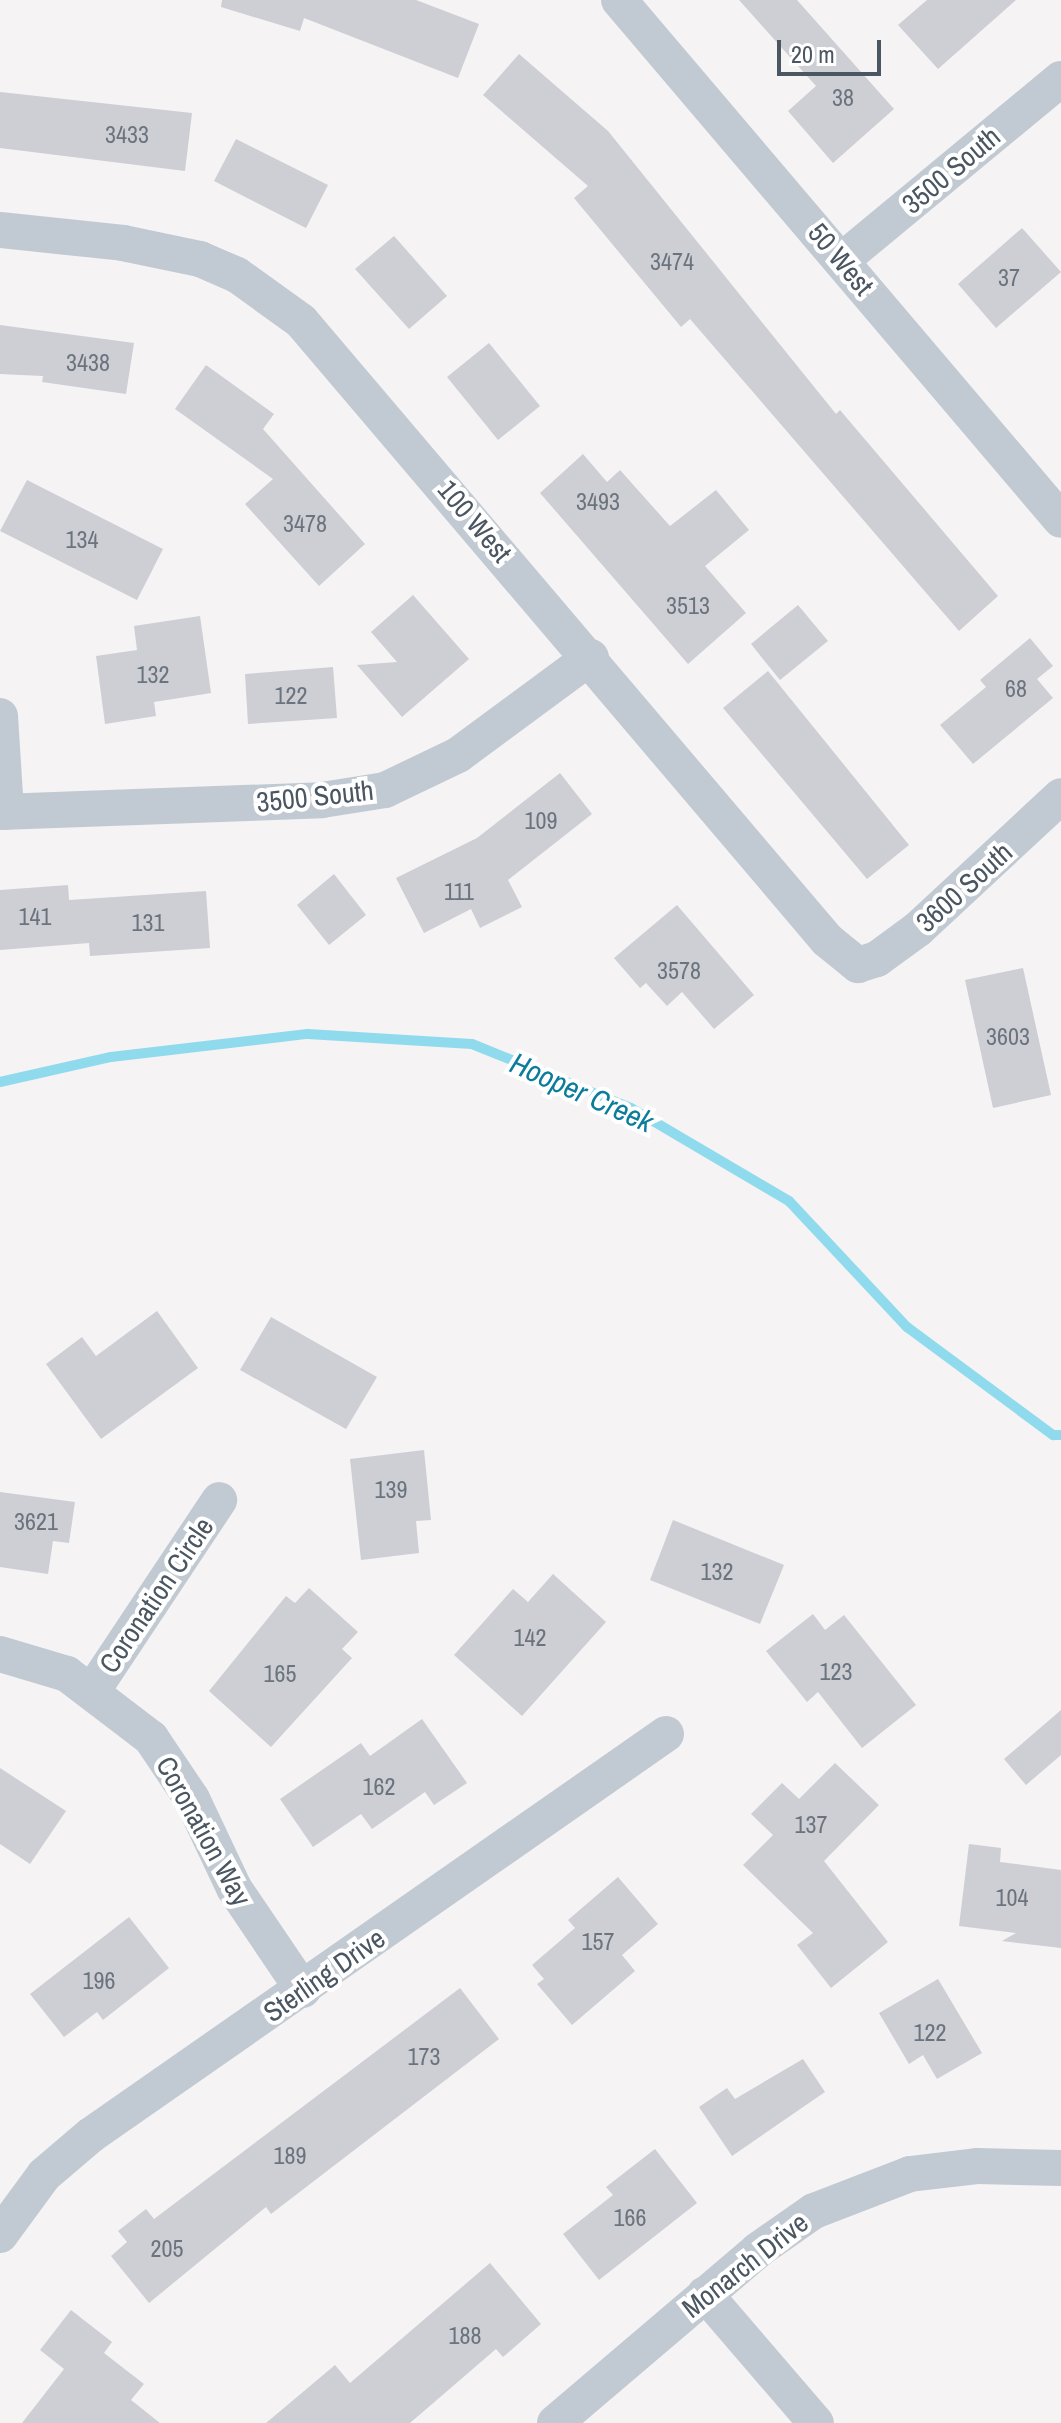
<!DOCTYPE html>
<html>
<head>
<meta charset="utf-8">
<style>
  body { margin:0 }
  #map { position:relative; width:1061px; height:2423px; overflow:hidden; background:#f5f3f3; font-family:"Archivo Narrow",sans-serif }
  div>[style] { position:absolute }
  .stream>* { height:10px; margin:-5px; padding:0 5px; transform-origin:5px; border-radius:5px; background:#90daee }
  .building>* { inset:0; background:#cdcfd5 }
  .minor>* { height:36px; margin:-18px; padding:0 18px; transform-origin:18px; border-radius:18px; background:#c1cad2 }
  span { translate:-50% -50%; white-space:nowrap; text-align:center; line-height:1.15; -webkit-text-stroke:8px #fff; paint-order:stroke }
  .number-label { font-size:24px; color:#6b747e }
  .number-label span { -webkit-text-stroke-width:0 }
  .street-label { font-size:28px; color:#4a5661 }
  .water-label { font-size:30px; color:#0c7c9b; font-style:italic }
  .scale { position:absolute; left:777px; top:40px; width:104px; height:36px; box-sizing:border-box; border:4px solid #4a5661; border-top:0; padding-left:10px; font-size:24px; line-height:28px; white-space:nowrap; color:#4a5661; -webkit-text-stroke:6px #fff; paint-order:stroke }
</style>
</head>
<body>
<div id="map">
  <div class="stream">
    <div style="left:0;top:1082px;width:114px;rotate:-12.7deg"></div>
    <div style="left:111px;top:1057px;width:198px;rotate:-6.7deg"></div>
    <div style="left:308px;top:1034px;width:164px;rotate:3.5deg"></div>
    <div style="left:472px;top:1044px;width:171px;rotate:21.9deg"></div>
    <div style="left:631px;top:1108px;width:183px;rotate:30.5deg"></div>
    <div style="left:789px;top:1201px;width:173px;rotate:46.9deg"></div>
    <div style="left:907px;top:1327px;width:182px;rotate:36.5deg"></div>
    <div style="left:1053px;top:1435px;width:8px"></div>
  </div>
  <div class="building">
    <div style="clip-path:polygon(222px 0,416px 0,479px 24px,458px 78px,304px 18px,300px 31px,221px 7px)"></div>
    <div style="clip-path:polygon(739px 0,797px 0,894px 109px,833px 163px,788px 111px,816px 86px)"></div>
    <div style="clip-path:polygon(927px 0,1016px 0,938px 69px,898px 25px)"></div>
    <div style="clip-path:polygon(519px 54px,608px 131px,836px 414px,840px 410px,998px 596px,959px 631px,690px 319px,681px 327px,574px 198px,588px 186px,483px 95px)"></div>
    <div style="clip-path:polygon(0 92px,192px 113px,185px 171px,0 148px)"></div>
    <div style="clip-path:polygon(236px 139px,328px 185px,306px 228px,214px 181px)"></div>
    <div style="clip-path:polygon(1022px 228px,1061px 272px,996px 328px,958px 284px)"></div>
    <div style="clip-path:polygon(394px 236px,447px 296px,409px 329px,355px 269px)"></div>
    <div style="clip-path:polygon(0 325px,134px 343px,126px 394px,42px 382px,43px 376px,0 374px)"></div>
    <div style="clip-path:polygon(489px 343px,540px 406px,498px 440px,447px 377px)"></div>
    <div style="clip-path:polygon(206px 365px,274px 414px,263px 429px,365px 544px,319px 586px,245px 504px,273px 479px,175px 409px)"></div>
    <div style="clip-path:polygon(583px 454px,607px 482px,620px 470px,670px 526px,716px 490px,749px 530px,705px 566px,746px 613px,688px 664px,540px 493px)"></div>
    <div style="clip-path:polygon(27px 480px,163px 549px,137px 600px,0 531px)"></div>
    <div style="clip-path:polygon(413px 595px,469px 659px,402px 717px,357px 665px,397px 662px,371px 632px)"></div>
    <div style="clip-path:polygon(798px 605px,828px 641px,780px 680px,751px 644px)"></div>
    <div style="clip-path:polygon(200px 616px,211px 693px,154px 702px,156px 716px,105px 724px,96px 656px,137px 650px,134px 626px)"></div>
    <div style="clip-path:polygon(1030px 638px,1053px 666px,1037px 679px,1053px 698px,973px 764px,940px 725px,986px 687px,980px 680px)"></div>
    <div style="clip-path:polygon(333px 667px,337px 718px,248px 724px,245px 674px)"></div>
    <div style="clip-path:polygon(768px 671px,909px 845px,867px 879px,723px 708px)"></div>
    <div style="clip-path:polygon(560px 773px,592px 814px,508px 880px,522px 907px,480px 928px,471px 909px,424px 933px,396px 878px,477px 838px)"></div>
    <div style="clip-path:polygon(334px 874px,366px 915px,329px 945px,297px 905px)"></div>
    <div style="clip-path:polygon(68px 885px,69px 900px,206px 891px,210px 948px,90px 956px,89px 943px,0 950px,0 890px)"></div>
    <div style="clip-path:polygon(677px 905px,754px 995px,714px 1029px,682px 992px,667px 1006px,646px 983px,640px 988px,614px 958px)"></div>
    <div style="clip-path:polygon(1023px 968px,1051px 1095px,993px 1108px,965px 980px)"></div>
    <div style="clip-path:polygon(157px 1311px,198px 1368px,101px 1439px,46px 1364px,82px 1337px,96px 1356px)"></div>
    <div style="clip-path:polygon(271px 1317px,377px 1377px,346px 1429px,240px 1370px)"></div>
    <div style="clip-path:polygon(424px 1450px,431px 1520px,416px 1521px,419px 1553px,361px 1560px,350px 1459px)"></div>
    <div style="clip-path:polygon(0 1492px,75px 1502px,69px 1543px,53px 1541px,48px 1574px,0 1567px)"></div>
    <div style="clip-path:polygon(673px 1520px,784px 1565px,760px 1624px,650px 1580px)"></div>
    <div style="clip-path:polygon(553px 1574px,606px 1622px,522px 1716px,454px 1655px,513px 1589px,528px 1602px)"></div>
    <div style="clip-path:polygon(309px 1588px,358px 1632px,342px 1649px,352px 1658px,271px 1747px,209px 1691px,286px 1596px,295px 1603px)"></div>
    <div style="clip-path:polygon(813px 1614px,825px 1630px,844px 1615px,916px 1705px,862px 1748px,818px 1692px,807px 1702px,766px 1651px)"></div>
    <div style="clip-path:polygon(1061px 1710px,1061px 1755px,1026px 1785px,1004px 1759px)"></div>
    <div style="clip-path:polygon(422px 1719px,467px 1783px,434px 1805px,425px 1792px,372px 1829px,361px 1814px,313px 1847px,280px 1799px,361px 1743px,370px 1756px)"></div>
    <div style="clip-path:polygon(835px 1763px,879px 1805px,824px 1861px,888px 1942px,831px 1988px,797px 1945px,813px 1933px,743px 1865px,773px 1835px,751px 1814px,782px 1783px,799px 1799px)"></div>
    <div style="clip-path:polygon(0 1768px,66px 1811px,30px 1864px,0 1844px)"></div>
    <div style="clip-path:polygon(969px 1844px,1001px 1848px,1000px 1862px,1061px 1870px,1061px 1948px,1002px 1941px,1016px 1933px,959px 1926px)"></div>
    <div style="clip-path:polygon(618px 1877px,658px 1924px,622px 1955px,635px 1971px,572px 2025px,537px 1984px,544px 1979px,532px 1965px,575px 1928px,568px 1920px)"></div>
    <div style="clip-path:polygon(129px 1917px,169px 1968px,103px 2020px,97px 2012px,64px 2037px,30px 1994px)"></div>
    <div style="clip-path:polygon(938px 1979px,982px 2053px,937px 2079px,923px 2055px,909px 2064px,879px 2013px)"></div>
    <div style="clip-path:polygon(460px 1988px,499px 2039px,271px 2214px,266px 2207px,149px 2303px,111px 2256px,127px 2242px,118px 2231px,146px 2209px,154px 2219px)"></div>
    <div style="clip-path:polygon(803px 2059px,825px 2092px,732px 2156px,699px 2107px,727px 2088px,735px 2099px)"></div>
    <div style="clip-path:polygon(655px 2149px,697px 2203px,599px 2280px,563px 2234px,613px 2195px,606px 2187px)"></div>
    <div style="clip-path:polygon(490px 2263px,541px 2324px,503px 2357px,496px 2349px,410px 2423px,266px 2423px,335px 2365px,350px 2383px)"></div>
    <div style="clip-path:polygon(71px 2310px,112px 2342px,104px 2353px,144px 2384px,131px 2400px,160px 2423px,22px 2423px,64px 2369px,40px 2350px)"></div>
  </div>
  <div class="minor">
    <div style="left:619px;top:0;width:682px;rotate:49.64deg"></div>
    <div style="left:0;top:230px;width:124px;rotate:6deg"></div>
    <div style="left:123px;top:243px;width:79px;rotate:11.7deg"></div>
    <div style="left:200px;top:259px;width:40px;rotate:23.4deg"></div>
    <div style="left:237px;top:275px;width:79px;rotate:35.7deg"></div>
    <div style="left:301px;top:321px;width:812px;rotate:49.64deg"></div>
    <div style="left:827px;top:940px;width:40px;rotate:39deg"></div>
    <div style="left:858px;top:965px;width:20px;rotate:-18deg"></div>
    <div style="left:877px;top:959px;width:51px;rotate:-36.2deg"></div>
    <div style="left:918px;top:929px;width:195px;rotate:-42.9deg"></div>
    <div style="left:842px;top:260px;width:284px;rotate:-39.6deg"></div>
    <div style="left:0;top:716px;width:96px;rotate:86.4deg"></div>
    <div style="left:0;top:812px;width:322px;rotate:-2.1deg"></div>
    <div style="left:322px;top:800px;width:64px;rotate:-9deg"></div>
    <div style="left:385px;top:790px;width:81px;rotate:-25.6deg"></div>
    <div style="left:458px;top:755px;width:165px;rotate:-36.4deg"></div>
    <div style="left:0;top:1654px;width:70px;rotate:16.6deg"></div>
    <div style="left:67px;top:1674px;width:106px;rotate:37.3deg"></div>
    <div style="left:151px;top:1738px;width:73px;rotate:56.1deg"></div>
    <div style="left:192px;top:1799px;width:98px;rotate:64.7deg"></div>
    <div style="left:234px;top:1888px;width:123px;rotate:55.9deg"></div>
    <div style="left:93px;top:1690px;width:228px;rotate:-56.4deg"></div>
    <div style="left:0;top:2235px;width:74px;rotate:-53.7deg"></div>
    <div style="left:44px;top:2175px;width:62px;rotate:-40.4deg"></div>
    <div style="left:91px;top:2135px;width:701px;rotate:-34.89deg"></div>
    <div style="left:705px;top:2294px;width:170px;rotate:49.3deg"></div>
    <div style="left:555px;top:2423px;width:267px;rotate:-40.4deg"></div>
    <div style="left:758px;top:2250px;width:68px;rotate:-34.9deg"></div>
    <div style="left:814px;top:2211px;width:103px;rotate:-21.1deg"></div>
    <div style="left:910px;top:2174px;width:67px;rotate:-6.8deg"></div>
    <div style="left:977px;top:2166px;width:84px;rotate:1.4deg"></div>
  </div>
  <div class="number-label">
    <span style="left:843px;top:98px">38</span>
    <span style="left:127px;top:135px">3433</span>
    <span style="left:672px;top:262px">3474</span>
    <span style="left:1009px;top:278px">37</span>
    <span style="left:88px;top:363px">3438</span>
    <span style="left:598px;top:502px">3493</span>
    <span style="left:305px;top:524px">3478</span>
    <span style="left:82px;top:540px">134</span>
    <span style="left:688px;top:606px">3513</span>
    <span style="left:153px;top:675px">132</span>
    <span style="left:1016px;top:689px">68</span>
    <span style="left:291px;top:696px">122</span>
    <span style="left:541px;top:821px">109</span>
    <span style="left:459px;top:892px">111</span>
    <span style="left:35px;top:917px">141</span>
    <span style="left:148px;top:923px">131</span>
    <span style="left:679px;top:971px">3578</span>
    <span style="left:1008px;top:1037px">3603</span>
    <span style="left:391px;top:1490px">139</span>
    <span style="left:36px;top:1522px">3621</span>
    <span style="left:717px;top:1572px">132</span>
    <span style="left:530px;top:1638px">142</span>
    <span style="left:836px;top:1672px">123</span>
    <span style="left:280px;top:1674px">165</span>
    <span style="left:379px;top:1787px">162</span>
    <span style="left:811px;top:1825px">137</span>
    <span style="left:1012px;top:1898px">104</span>
    <span style="left:598px;top:1942px">157</span>
    <span style="left:99px;top:1981px">196</span>
    <span style="left:930px;top:2033px">122</span>
    <span style="left:424px;top:2057px">173</span>
    <span style="left:290px;top:2156px">189</span>
    <span style="left:630px;top:2218px">166</span>
    <span style="left:167px;top:2249px">205</span>
    <span style="left:465px;top:2336px">188</span>
  </div>
  <div class="street-label">
    <span style="left:951px;top:170px;rotate:-40deg">3500 South</span>
    <span style="left:841px;top:259px;rotate:50deg">50 West</span>
    <span style="left:475px;top:521px;rotate:50deg">100 West</span>
    <span style="left:315px;top:796px;rotate:-6deg">3500 South</span>
    <span style="left:964px;top:887px;rotate:-42deg">3600 South</span>
    <span style="left:156px;top:1595px;rotate:-56deg">Coronation Circle</span>
    <span style="left:204px;top:1831px;rotate:61deg">Coronation Way</span>
    <span style="left:324px;top:1975px;rotate:-35deg">Sterling Drive</span>
    <span style="left:745px;top:2265px;rotate:-38deg">Monarch Drive</span>
  </div>
  <div class="water-label">
    <span style="left:582px;top:1092px;rotate:24deg">Hooper Creek</span>
  </div>
  <div class="scale">20 m</div>
</div>
</body>
</html>
